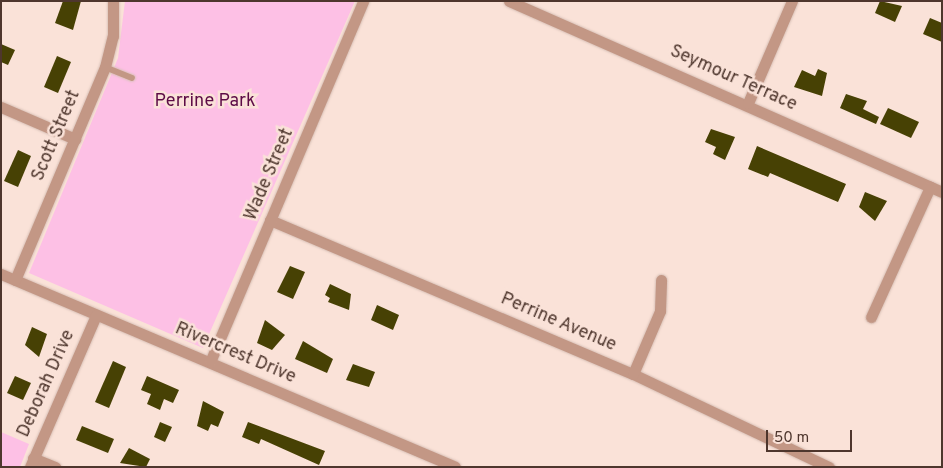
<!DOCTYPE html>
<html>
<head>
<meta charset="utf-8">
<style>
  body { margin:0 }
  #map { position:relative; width:943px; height:468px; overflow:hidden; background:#fae2d8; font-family:Overpass,sans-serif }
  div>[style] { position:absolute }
  .green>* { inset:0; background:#fdc0e5 }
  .building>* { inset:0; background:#474104 }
  .roads { filter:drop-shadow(0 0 1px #d8c0b6) drop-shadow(0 0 1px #d8c0b6) }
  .lane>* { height:5.5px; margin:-2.75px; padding:0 2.75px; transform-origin:2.75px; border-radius:2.75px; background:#c39785 }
  .street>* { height:11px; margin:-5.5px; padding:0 5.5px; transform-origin:5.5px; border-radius:5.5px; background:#c39785 }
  span { translate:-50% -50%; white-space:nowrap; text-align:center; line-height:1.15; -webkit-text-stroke:5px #fae2d8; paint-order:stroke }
  .street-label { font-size:18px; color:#4e362d }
  .park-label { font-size:18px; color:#5d0b46 }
  .frame { position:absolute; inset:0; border:2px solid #4e362d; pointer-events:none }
  .scale { position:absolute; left:766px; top:430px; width:86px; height:22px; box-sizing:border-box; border:2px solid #4e362d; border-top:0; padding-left:6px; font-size:15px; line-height:18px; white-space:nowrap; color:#4e362d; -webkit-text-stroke:4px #fae2d8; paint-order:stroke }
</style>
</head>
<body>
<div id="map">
  <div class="green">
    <div style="clip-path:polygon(125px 1px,355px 1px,203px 348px,29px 273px,118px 58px)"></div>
    <div style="clip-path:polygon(1px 432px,29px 444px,20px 467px,1px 467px)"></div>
  </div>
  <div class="building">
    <div style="clip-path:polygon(63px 1px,81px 1px,73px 30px,55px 23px)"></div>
    <div style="clip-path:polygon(880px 1px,902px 6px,895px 22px,875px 13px)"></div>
    <div style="clip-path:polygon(930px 18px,942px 23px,942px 42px,923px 34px)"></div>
    <div style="clip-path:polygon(1px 44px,15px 50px,8px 65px,1px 62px)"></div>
    <div style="clip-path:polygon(57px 56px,71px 62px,58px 93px,44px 87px)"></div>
    <div style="clip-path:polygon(818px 69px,827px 73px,822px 96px,794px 87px,802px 70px,815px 76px)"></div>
    <div style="clip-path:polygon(846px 94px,867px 101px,863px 109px,879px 117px,876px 124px,840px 108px)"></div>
    <div style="clip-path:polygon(888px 108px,919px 122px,911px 138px,880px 124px)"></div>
    <div style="clip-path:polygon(711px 129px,735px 137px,725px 160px,713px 154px,716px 147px,705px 142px)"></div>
    <div style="clip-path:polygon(757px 146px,846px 184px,838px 202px,770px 173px,768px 177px,748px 169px)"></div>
    <div style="clip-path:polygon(18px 150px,31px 156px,18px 187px,4px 181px)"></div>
    <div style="clip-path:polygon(865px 192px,887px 201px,875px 221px,859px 207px)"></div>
    <div style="clip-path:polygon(290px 266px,305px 272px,293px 299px,277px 292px)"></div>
    <div style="clip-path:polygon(330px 284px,351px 294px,349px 310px,328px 302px,330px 298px,325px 295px)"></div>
    <div style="clip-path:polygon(377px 305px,399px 315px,393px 330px,371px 320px)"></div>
    <div style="clip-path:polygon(265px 320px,285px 335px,272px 350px,257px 343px)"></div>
    <div style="clip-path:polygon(32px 327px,47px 334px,39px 357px,25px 345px)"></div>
    <div style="clip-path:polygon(303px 341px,333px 359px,327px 373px,295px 359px)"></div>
    <div style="clip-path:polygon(113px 361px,126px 367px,109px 408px,95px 402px)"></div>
    <div style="clip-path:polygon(353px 364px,375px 372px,369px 387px,346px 380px)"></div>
    <div style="clip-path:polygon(15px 376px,31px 383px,23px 400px,7px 393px)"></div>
    <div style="clip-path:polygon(147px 376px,179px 390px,173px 403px,164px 399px,160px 410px,147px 404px,151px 394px,141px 390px)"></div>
    <div style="clip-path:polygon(203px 401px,224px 412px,218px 427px,211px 424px,208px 431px,197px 426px)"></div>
    <div style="clip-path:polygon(160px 422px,172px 427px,165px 442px,154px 437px)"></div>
    <div style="clip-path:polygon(248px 422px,325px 451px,319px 465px,261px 439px,259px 444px,242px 437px)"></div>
    <div style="clip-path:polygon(82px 426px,114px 439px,108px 453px,76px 440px)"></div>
    <div style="clip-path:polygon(129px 448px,150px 459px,146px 467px,120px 463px)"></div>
  </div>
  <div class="roads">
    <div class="lane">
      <div style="left:105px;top:67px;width:29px;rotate:22deg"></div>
    </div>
    <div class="street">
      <div style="left:509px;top:1px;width:473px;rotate:23.8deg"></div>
      <div style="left:748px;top:103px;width:111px;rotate:-66.7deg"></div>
      <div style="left:1px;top:107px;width:81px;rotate:23.4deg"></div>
      <div style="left:270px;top:220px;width:394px;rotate:23deg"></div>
      <div style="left:633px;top:374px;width:217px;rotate:25.4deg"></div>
      <div style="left:1px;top:274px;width:493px;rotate:23deg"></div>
      <div style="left:15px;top:280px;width:231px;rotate:-67.1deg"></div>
      <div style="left:105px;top:67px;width:32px;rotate:-76deg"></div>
      <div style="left:113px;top:36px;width:35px;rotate:-90deg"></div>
      <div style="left:871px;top:317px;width:143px;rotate:-65.6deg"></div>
      <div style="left:210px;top:362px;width:392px;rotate:-67deg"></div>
      <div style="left:633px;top:374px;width:69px;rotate:-66.8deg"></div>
      <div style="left:660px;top:311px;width:31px;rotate:-88deg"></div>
      <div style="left:33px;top:458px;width:24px;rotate:22deg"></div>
      <div style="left:30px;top:467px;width:166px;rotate:-66.5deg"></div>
    </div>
  </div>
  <div class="street-label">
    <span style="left:733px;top:79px;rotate:24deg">Seymour Terrace</span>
    <span style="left:57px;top:136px;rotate:-67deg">Scott Street</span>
    <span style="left:270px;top:175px;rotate:-67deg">Wade Street</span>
    <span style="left:558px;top:323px;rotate:23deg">Perrine Avenue</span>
    <span style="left:235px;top:354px;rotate:23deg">Rivercrest Drive</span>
    <span style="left:47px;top:384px;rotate:-66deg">Deborah Drive</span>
  </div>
  <div class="park-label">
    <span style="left:205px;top:102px">Perrine Park</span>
  </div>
  <div class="frame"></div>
  <div class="scale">50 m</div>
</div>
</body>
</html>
